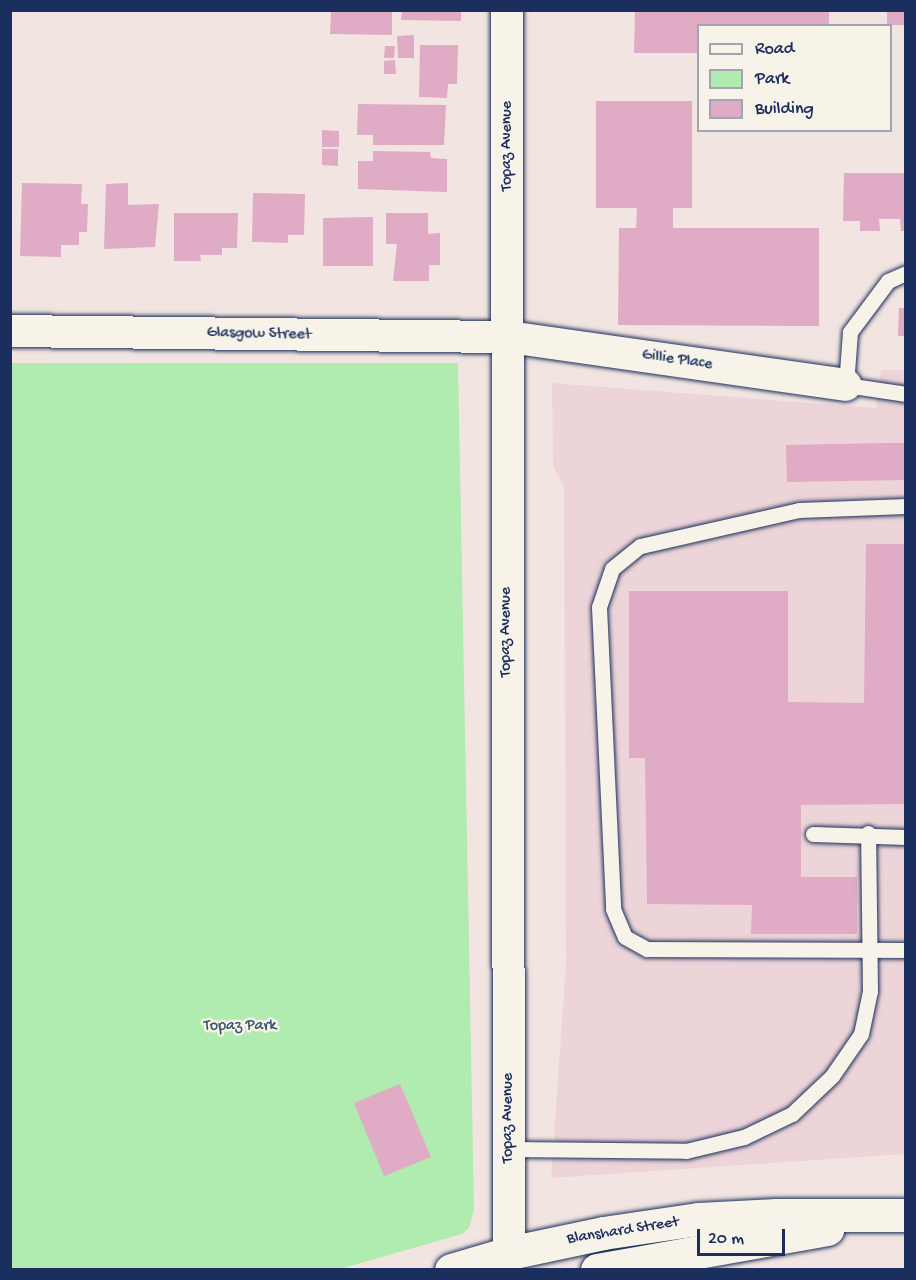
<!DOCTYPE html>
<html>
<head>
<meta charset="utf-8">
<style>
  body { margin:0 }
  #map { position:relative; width:916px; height:1280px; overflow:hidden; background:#f2e5e1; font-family:"Gochi Hand",sans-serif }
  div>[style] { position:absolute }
  .built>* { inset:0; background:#edd4d8 }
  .green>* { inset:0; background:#b0ebb0 }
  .building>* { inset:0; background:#e0abc4 }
  .roads { filter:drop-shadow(0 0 2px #1b2f5e) drop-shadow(0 0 2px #1b2f5e) }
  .service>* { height:15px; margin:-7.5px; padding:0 7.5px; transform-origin:7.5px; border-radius:7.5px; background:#f7f3e8 }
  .minor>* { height:32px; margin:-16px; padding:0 16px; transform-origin:16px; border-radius:16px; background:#f7f3e8 }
  .primary>* { height:33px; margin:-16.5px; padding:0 16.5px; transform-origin:16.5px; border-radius:16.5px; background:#f7f3e8 }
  span { translate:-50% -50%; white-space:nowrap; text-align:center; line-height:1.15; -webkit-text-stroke:5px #f7f3e8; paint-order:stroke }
  .street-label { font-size:16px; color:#1b2f5e }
  .park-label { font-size:16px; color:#39556e }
  .frame { position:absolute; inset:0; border:12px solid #1b2f5e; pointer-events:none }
  .legend { position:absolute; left:697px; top:24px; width:195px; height:108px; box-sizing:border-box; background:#f7f3e8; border:2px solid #9fa5b1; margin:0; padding:8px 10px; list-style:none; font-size:18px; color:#1b2f5e }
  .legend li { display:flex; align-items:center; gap:12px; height:30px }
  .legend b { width:30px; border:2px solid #9fa5b1 }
  .scale { position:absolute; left:697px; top:1229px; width:88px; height:27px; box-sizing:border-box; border:3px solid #1b2f5e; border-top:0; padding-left:8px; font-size:18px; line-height:21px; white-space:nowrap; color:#1b2f5e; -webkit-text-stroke:4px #f7f3e8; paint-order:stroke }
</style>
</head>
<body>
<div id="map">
  <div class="built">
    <div style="clip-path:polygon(881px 370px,905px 370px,905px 1154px,551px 1178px,566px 963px,564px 488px,553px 466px,552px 383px,876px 408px)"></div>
  </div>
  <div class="green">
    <div style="clip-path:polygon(11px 363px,458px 363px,474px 1209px,469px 1228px,462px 1234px,340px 1269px,11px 1269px)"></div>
  </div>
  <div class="building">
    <div style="clip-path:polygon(331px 10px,392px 10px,392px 35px,330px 34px)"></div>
    <div style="clip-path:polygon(402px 10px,461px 10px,461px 21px,401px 20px)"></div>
    <div style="clip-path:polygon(635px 10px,829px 10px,829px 26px,698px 26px,698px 53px,634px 53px)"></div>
    <div style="clip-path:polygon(887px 10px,906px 10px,906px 25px,887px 25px)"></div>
    <div style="clip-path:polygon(414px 35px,414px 58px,398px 58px,397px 36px)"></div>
    <div style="clip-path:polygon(420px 45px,458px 45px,457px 84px,448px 84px,447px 98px,419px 97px)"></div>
    <div style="clip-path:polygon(385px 46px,395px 46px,394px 58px,384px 58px)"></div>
    <div style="clip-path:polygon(395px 60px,396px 74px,384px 74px,384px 61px)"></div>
    <div style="clip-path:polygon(596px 101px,692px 101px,692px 208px,673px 208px,673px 228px,819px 228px,819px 326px,618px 325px,619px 228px,636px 228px,637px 208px,596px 208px)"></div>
    <div style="clip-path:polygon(358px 104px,446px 105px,444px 145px,373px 145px,373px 135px,357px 135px)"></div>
    <div style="clip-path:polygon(322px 130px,339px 131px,339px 147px,322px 147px)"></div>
    <div style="clip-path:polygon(322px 149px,338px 149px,338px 166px,322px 165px)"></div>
    <div style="clip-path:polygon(373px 151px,430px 152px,431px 158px,447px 159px,447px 192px,358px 189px,358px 161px,373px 161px)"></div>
    <div style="clip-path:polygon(844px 173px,906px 173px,906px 231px,901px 231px,900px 219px,879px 219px,880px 231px,860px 231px,860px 221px,843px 221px)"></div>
    <div style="clip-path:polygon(22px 183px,82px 184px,81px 204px,88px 204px,87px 232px,79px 232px,79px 245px,61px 245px,61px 257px,20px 256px)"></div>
    <div style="clip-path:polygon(128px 183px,128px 205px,159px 204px,155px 247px,104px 249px,106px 184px)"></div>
    <div style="clip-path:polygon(253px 193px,305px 194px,304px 235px,288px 235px,288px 243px,252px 242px)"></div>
    <div style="clip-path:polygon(174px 213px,238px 213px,237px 248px,222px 248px,222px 255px,200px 255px,201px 261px,174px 261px)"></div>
    <div style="clip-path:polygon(386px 213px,428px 213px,428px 234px,440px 233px,440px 265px,429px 265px,429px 281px,393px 281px,397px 244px,386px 244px)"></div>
    <div style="clip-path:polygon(373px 217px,373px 266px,323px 266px,323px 218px)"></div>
    <div style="clip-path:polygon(899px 308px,906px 308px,906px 336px,898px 336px)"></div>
    <div style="clip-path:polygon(885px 443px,906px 443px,906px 480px,787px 482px,786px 445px)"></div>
    <div style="clip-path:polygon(866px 544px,906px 544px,906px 804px,801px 805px,801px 877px,857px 877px,857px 934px,751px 934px,752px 905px,647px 904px,645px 758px,629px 758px,629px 591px,788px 591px,788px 702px,864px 703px)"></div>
    <div style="clip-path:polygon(400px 1084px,431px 1157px,384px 1176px,354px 1103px)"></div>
  </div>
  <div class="roads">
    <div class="service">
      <div style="left:906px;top:273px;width:20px;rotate:156deg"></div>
      <div style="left:888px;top:281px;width:64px;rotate:126.7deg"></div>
      <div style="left:850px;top:332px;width:53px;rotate:94.3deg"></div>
      <div style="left:846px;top:385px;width:61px;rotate:8.5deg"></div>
      <div style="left:906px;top:506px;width:107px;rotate:177.9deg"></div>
      <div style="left:799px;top:510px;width:163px;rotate:167.2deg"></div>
      <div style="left:640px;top:546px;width:36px;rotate:141deg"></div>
      <div style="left:612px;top:569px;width:40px;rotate:108.9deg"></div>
      <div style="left:599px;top:607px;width:302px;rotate:87.3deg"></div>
      <div style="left:613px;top:909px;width:30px;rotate:67deg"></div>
      <div style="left:625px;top:937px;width:25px;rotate:29deg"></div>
      <div style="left:647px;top:949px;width:259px;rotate:0.2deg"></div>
      <div style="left:813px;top:834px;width:93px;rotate:1.8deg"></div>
      <div style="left:509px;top:1149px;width:177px;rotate:0.6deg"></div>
      <div style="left:686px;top:1151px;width:60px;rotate:-13.6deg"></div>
      <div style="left:744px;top:1137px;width:53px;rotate:-25.6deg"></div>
      <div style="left:792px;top:1114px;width:55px;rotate:-43.5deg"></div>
      <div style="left:832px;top:1076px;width:51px;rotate:-55.4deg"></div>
      <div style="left:861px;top:1034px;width:44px;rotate:-78.2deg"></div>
      <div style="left:870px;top:991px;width:158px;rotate:-90.7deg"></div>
    </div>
    <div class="minor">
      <div style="left:507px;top:10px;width:1243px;rotate:89.91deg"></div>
      <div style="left:10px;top:331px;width:499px;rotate:0.7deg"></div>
      <div style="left:509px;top:337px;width:340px;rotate:8.1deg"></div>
    </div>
    <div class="primary">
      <div style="left:451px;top:1270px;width:60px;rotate:-16.3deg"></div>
      <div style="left:509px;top:1253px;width:96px;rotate:-12deg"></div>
      <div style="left:603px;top:1233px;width:96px;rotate:-8.4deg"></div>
      <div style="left:698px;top:1219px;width:78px;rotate:-2.9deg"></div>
      <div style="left:776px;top:1215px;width:130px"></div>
      <div style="left:597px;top:1270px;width:234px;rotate:-10.1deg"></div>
    </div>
  </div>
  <div class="street-label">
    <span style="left:508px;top:146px;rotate:-90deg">Topaz Avenue</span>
    <span style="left:259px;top:335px;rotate:1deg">Glasgow Street</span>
    <span style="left:677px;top:361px;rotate:8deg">Gillie Place</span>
    <span style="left:507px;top:632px;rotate:-90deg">Topaz Avenue</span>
    <span style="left:509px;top:1118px;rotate:-90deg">Topaz Avenue</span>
    <span style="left:623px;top:1232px;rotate:-9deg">Blanshard Street</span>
  </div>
  <div class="park-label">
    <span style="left:240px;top:1027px">Topaz Park</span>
  </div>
  <div class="frame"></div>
  <ul class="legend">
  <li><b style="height:8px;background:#f7f3e8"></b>Road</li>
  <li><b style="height:16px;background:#b0ebb0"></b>Park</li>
  <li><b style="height:16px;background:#e0abc4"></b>Building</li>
  </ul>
  <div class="scale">20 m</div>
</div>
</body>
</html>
